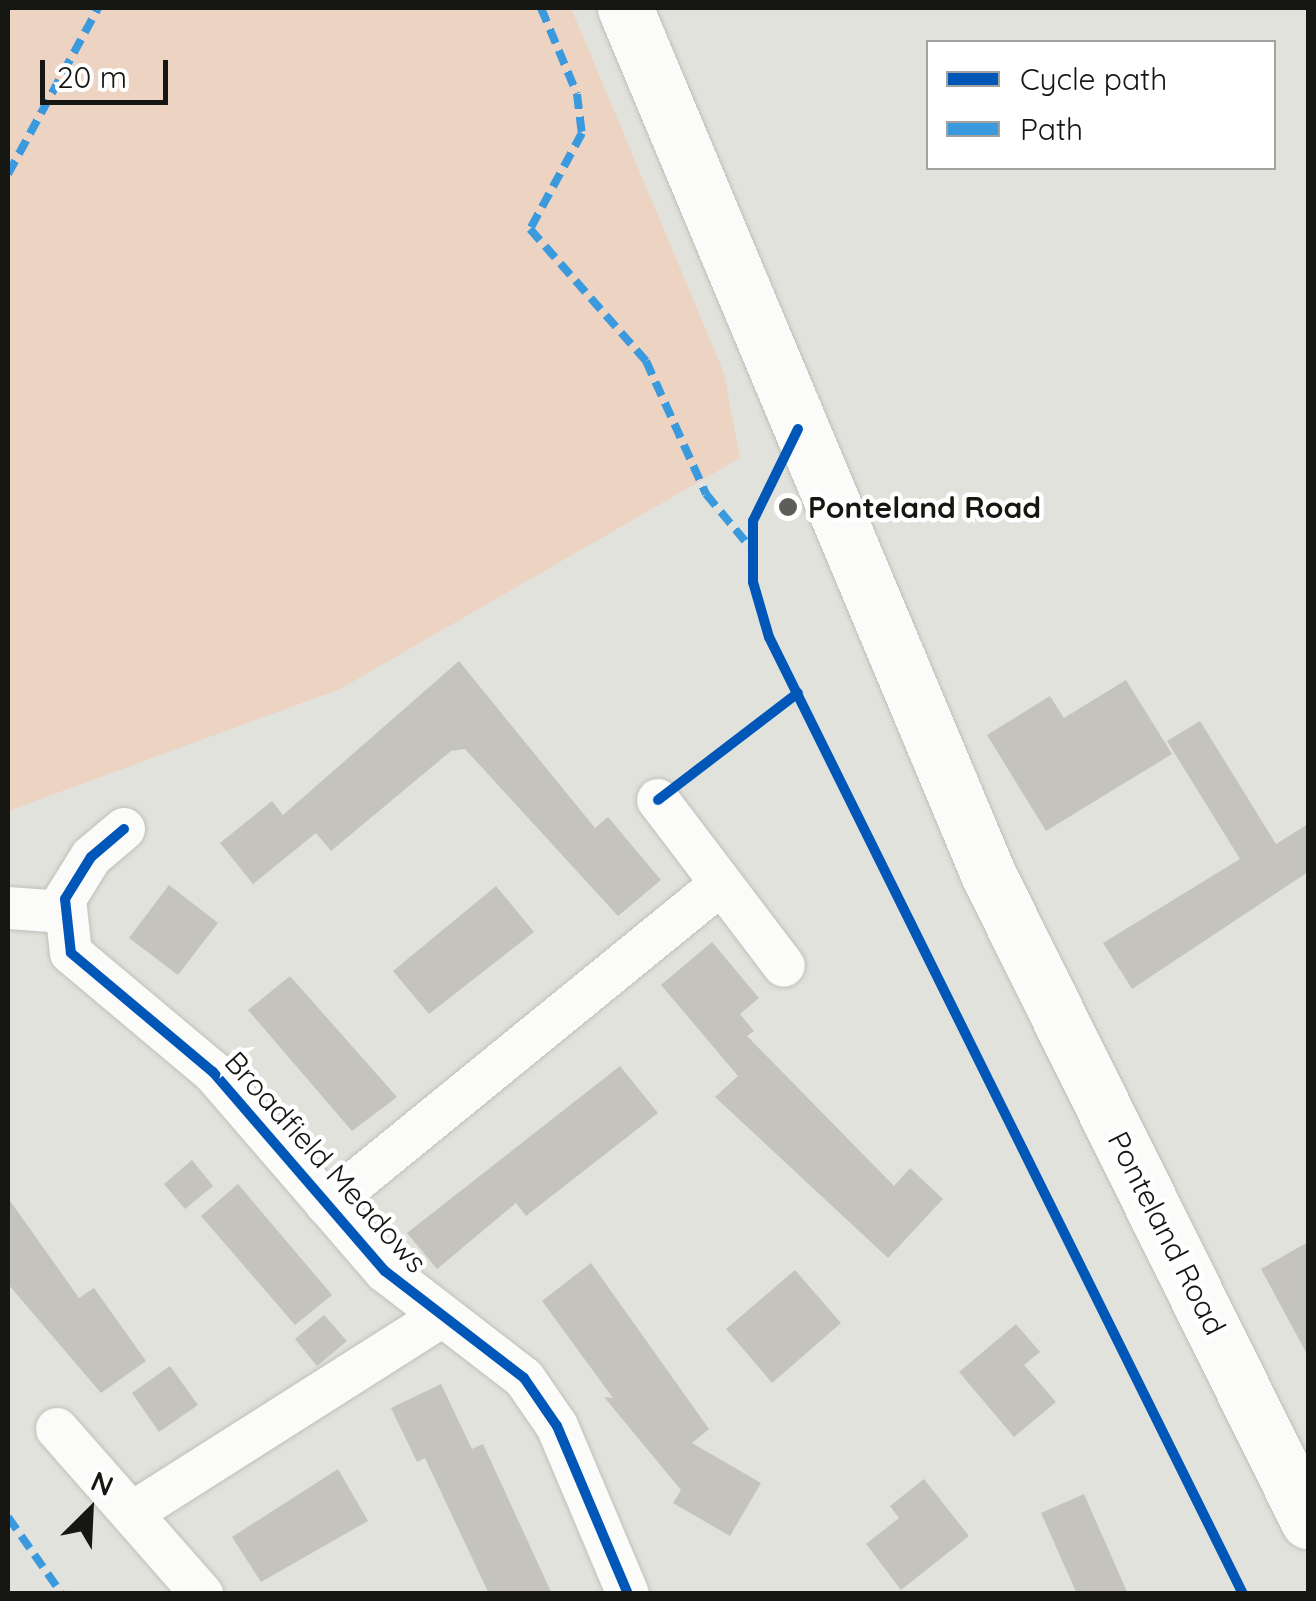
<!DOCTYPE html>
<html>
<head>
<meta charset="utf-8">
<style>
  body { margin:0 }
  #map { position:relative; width:1316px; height:1601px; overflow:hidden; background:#e2e2dc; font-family:Quicksand,sans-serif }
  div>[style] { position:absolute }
  .green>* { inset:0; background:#ecd3c2 }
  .building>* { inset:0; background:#c4c3be }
  .roads { filter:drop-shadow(0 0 2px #bfc0ba) drop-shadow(0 0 2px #bfc0ba) }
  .minor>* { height:42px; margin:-21px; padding:0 21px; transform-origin:21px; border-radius:21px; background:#fbfbfa }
  .secondary>* { height:55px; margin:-27.5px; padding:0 27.5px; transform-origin:27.5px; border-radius:27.5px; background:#fbfbfa }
  .quiet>* { height:8px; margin-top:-4px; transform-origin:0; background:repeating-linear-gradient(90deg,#3b9ade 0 15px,transparent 0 23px) }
  .cycleway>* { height:10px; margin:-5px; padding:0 5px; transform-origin:5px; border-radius:5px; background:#0057b8 }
  .dots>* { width:28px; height:28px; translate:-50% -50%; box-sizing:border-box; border:5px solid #fff; border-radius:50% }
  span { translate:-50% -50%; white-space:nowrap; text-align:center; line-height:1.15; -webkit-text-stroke:9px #fff; paint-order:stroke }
  .poi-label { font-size:30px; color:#161612; font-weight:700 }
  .left { translate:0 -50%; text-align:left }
  .street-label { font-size:30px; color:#161612 }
  .frame { position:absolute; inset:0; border:10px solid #161612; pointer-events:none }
  .legend { position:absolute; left:926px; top:40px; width:350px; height:130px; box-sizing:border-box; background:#fff; border:2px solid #a2a2a0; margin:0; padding:12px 18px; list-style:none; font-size:30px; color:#161612 }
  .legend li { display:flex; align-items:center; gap:20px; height:50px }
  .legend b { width:50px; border:2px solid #a2a2a0 }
  .north { position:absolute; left:40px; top:1461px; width:100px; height:100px; -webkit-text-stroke:8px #fff; paint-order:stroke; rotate:24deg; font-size:28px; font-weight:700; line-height:40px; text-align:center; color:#161612 }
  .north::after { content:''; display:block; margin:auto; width:35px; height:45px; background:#161612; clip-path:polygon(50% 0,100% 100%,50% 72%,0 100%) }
  .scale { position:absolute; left:40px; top:60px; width:128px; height:45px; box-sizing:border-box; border:5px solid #161612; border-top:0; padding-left:12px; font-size:30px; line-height:35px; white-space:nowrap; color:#161612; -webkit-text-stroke:8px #fff; paint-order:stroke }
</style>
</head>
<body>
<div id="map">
  <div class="green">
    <div style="clip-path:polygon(8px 8px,571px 8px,724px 373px,740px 458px,340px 689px,8px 811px)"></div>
  </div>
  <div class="building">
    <div style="clip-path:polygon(459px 661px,595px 828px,608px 817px,661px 880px,618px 916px,465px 749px,451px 751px,331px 851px,316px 833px,253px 884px,220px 843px,272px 801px,283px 815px)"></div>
    <div style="clip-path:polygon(1126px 680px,1172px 754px,1046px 831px,987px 735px,1050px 696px,1064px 718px)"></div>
    <div style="clip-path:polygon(1200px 721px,1276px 844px,1308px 824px,1308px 872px,1132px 989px,1103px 943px,1240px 859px,1167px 741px)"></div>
    <div style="clip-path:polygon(169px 885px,218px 923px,178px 975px,129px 938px)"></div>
    <div style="clip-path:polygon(496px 886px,534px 932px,429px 1014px,393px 971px)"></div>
    <div style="clip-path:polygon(712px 942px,759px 998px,740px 1014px,754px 1031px,747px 1036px,894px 1186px,910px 1168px,943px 1199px,888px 1258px,715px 1097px,738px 1076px,661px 985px)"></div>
    <div style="clip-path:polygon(290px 976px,397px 1097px,352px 1131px,248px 1010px)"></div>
    <div style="clip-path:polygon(620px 1066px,658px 1113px,526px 1216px,516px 1203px,437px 1269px,407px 1233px)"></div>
    <div style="clip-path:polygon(192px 1160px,213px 1186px,185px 1209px,164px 1184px)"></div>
    <div style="clip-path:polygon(238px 1184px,332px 1295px,295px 1325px,201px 1216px)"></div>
    <div style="clip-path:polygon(8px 1198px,79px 1298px,94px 1288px,146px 1361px,101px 1393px,8px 1284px)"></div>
    <div style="clip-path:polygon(1308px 1242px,1308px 1356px,1261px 1269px)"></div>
    <div style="clip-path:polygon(591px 1263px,709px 1429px,692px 1443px,761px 1483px,730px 1536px,673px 1503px,681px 1490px,604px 1397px,613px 1398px,542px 1301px)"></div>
    <div style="clip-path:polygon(795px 1270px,841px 1323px,772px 1383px,726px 1329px)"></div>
    <div style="clip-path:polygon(324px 1315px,347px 1341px,317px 1366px,295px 1339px)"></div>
    <div style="clip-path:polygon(1016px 1324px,1040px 1352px,1024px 1365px,1056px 1402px,1014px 1437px,959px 1372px)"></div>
    <div style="clip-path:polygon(170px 1366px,198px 1405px,159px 1432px,132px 1393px)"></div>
    <div style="clip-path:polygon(441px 1384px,472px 1449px,483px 1444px,552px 1594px,489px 1594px,425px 1458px,417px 1462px,391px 1408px)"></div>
    <div style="clip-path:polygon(338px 1469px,368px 1521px,261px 1582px,232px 1537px)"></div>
    <div style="clip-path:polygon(924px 1479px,969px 1536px,901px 1590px,866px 1544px,899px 1518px,890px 1506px)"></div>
    <div style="clip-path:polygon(1084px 1494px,1128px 1594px,1077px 1594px,1041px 1513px)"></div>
  </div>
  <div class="roads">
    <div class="minor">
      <div style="left:658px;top:800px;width:208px;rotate:52.8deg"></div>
      <div style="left:124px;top:829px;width:43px;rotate:139.7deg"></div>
      <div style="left:91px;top:857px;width:49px;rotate:121.8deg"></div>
      <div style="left:65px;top:899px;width:54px;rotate:83.7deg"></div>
      <div style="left:71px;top:953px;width:185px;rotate:40deg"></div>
      <div style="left:213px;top:1072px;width:263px;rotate:49.2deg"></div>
      <div style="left:385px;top:1271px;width:175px;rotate:37.6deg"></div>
      <div style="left:524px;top:1378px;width:58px;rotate:55.5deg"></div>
      <div style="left:557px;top:1426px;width:182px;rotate:67.1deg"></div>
      <div style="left:8px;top:908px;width:55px;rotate:4.2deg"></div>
      <div style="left:327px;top:1205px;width:508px;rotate:-39.17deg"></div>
      <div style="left:57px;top:1429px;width:220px;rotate:48.7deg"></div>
      <div style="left:135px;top:1511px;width:362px;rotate:-32.4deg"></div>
    </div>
    <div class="secondary">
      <div style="left:625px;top:8px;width:941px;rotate:67.25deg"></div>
      <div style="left:989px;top:876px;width:720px;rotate:63.68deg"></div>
    </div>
  </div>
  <div class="quiet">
    <div style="left:541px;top:8px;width:93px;rotate:67.3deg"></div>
    <div style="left:577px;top:94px;width:39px;rotate:83deg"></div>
    <div style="left:582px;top:133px;width:109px;rotate:118.4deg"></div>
    <div style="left:530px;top:229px;width:176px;rotate:48.7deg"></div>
    <div style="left:646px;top:361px;width:146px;rotate:65.7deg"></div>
    <div style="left:706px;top:494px;width:69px;rotate:50.3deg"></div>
    <div style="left:8px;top:174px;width:189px;rotate:-61.5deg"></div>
    <div style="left:8px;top:1517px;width:94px;rotate:55deg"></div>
  </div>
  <div class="cycleway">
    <div style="left:798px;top:429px;width:102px;rotate:116.1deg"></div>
    <div style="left:753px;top:521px;width:61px;rotate:90deg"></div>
    <div style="left:753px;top:582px;width:57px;rotate:73.8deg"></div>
    <div style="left:769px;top:637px;width:1068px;rotate:63.65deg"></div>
    <div style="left:658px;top:800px;width:176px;rotate:-37.4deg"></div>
    <div style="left:124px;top:829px;width:43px;rotate:139.7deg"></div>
    <div style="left:91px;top:857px;width:49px;rotate:121.8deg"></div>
    <div style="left:65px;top:899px;width:54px;rotate:83.7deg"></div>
    <div style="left:71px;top:953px;width:185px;rotate:40deg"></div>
    <div style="left:213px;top:1072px;width:263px;rotate:49.2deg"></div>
    <div style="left:385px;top:1271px;width:175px;rotate:37.6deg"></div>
    <div style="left:524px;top:1378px;width:58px;rotate:55.5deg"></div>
    <div style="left:557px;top:1426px;width:182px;rotate:67.1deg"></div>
  </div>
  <div class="dots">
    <div style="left:788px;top:507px;background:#5d5d59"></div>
  </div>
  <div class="poi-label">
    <span class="left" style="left:808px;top:507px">Ponteland Road</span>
  </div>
  <div class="street-label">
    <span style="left:326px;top:1162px;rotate:48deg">Broadfield Meadows</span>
    <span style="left:1167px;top:1233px;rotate:63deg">Ponteland Road</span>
  </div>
  <div class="frame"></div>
  <ul class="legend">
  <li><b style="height:12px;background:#0057b8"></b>Cycle path</li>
  <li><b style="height:12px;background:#3b9ade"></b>Path</li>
  </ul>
  <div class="north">N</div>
  <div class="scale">20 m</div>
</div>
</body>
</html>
